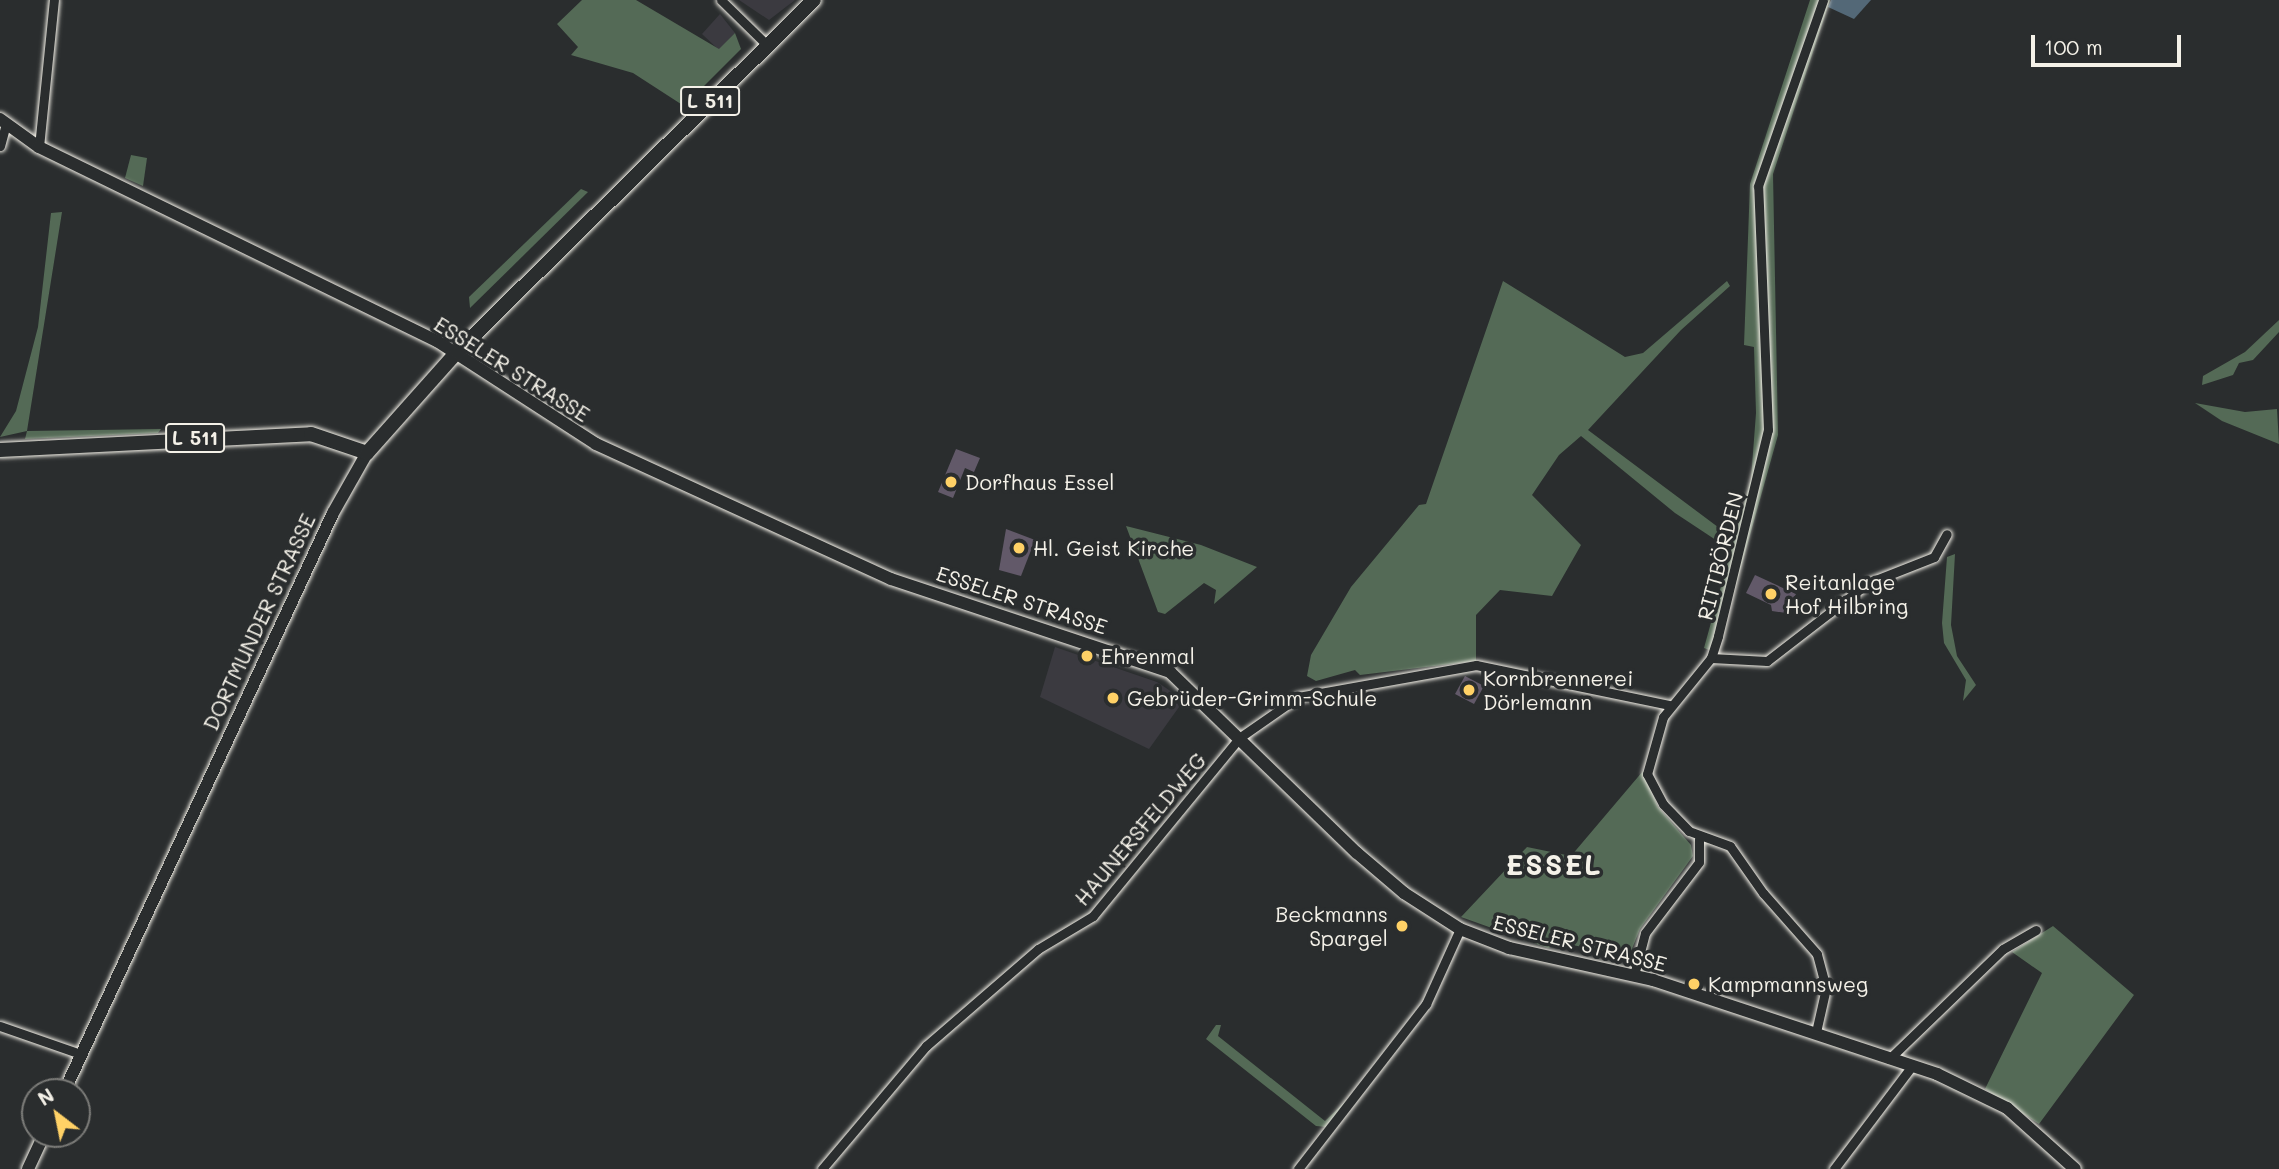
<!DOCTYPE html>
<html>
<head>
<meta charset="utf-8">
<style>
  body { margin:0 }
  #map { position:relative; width:2279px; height:1169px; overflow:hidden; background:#2a2d2e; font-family:Mali,sans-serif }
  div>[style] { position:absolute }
  .built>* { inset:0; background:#3b3a40 }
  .green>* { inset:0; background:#546a56 }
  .water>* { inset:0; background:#536877 }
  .building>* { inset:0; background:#625969 }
  .roads { filter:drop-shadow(0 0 2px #f4f1e8) drop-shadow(0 0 2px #f4f1e8) }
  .street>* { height:9px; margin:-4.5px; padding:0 4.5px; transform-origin:4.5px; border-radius:4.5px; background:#2a2d2e }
  .secondary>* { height:12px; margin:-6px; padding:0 6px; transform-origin:6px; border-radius:6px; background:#2a2d2e }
  .primary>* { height:14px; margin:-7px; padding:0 7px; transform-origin:7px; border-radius:7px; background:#2a2d2e }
  .dots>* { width:19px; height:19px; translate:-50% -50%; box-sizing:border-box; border:4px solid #2a2d2e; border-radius:50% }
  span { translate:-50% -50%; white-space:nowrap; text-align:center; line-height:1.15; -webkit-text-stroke:7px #2a2d2e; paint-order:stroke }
  .shield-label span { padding:2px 5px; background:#2a2d2e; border:2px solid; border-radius:5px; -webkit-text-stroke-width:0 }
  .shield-label { font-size:19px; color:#f4f1e8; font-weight:700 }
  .street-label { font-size:21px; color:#f4f1e8 }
  .poi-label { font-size:21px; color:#f4f1e8 }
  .left { translate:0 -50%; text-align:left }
  .right { translate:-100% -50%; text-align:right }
  .district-label { font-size:28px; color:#f4f1e8; font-weight:700; letter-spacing:2px }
  .north { position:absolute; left:21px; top:1078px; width:70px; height:70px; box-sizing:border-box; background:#2a2d2e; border:2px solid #7b7b78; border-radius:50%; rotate:328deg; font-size:19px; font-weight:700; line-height:28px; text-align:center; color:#f4f1e8 }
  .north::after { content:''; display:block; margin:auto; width:24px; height:32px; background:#ffd166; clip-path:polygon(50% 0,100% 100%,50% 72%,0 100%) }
  .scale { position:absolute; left:2031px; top:35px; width:150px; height:32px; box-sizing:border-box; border:4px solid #f4f1e8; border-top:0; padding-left:9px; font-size:21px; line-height:24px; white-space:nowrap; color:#f4f1e8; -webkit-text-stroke:5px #2a2d2e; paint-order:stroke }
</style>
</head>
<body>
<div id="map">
  <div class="built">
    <div style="clip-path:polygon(739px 0,795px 0,769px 20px)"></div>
    <div style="clip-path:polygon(720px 14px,735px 33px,719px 50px,702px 34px)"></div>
    <div style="clip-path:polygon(1055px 647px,1157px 682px,1184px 700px,1149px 749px,1040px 697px)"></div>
  </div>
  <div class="green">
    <div style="clip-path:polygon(582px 0,636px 0,719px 49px,735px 33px,741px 49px,684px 106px,633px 73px,571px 55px,578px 47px,557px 24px)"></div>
    <div style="clip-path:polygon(1810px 0,1830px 0,1773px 174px,1778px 435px,1717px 653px,1704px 648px,1731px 550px,1675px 513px,1581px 436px,1559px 455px,1532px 495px,1581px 545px,1552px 596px,1500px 590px,1476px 615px,1476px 661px,1360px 675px,1355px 670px,1316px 681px,1307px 676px,1311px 655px,1351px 587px,1419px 505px,1426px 504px,1503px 281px,1625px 357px,1643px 353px,1727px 281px,1730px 286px,1681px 330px,1588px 430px,1734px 539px,1751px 479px,1756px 413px,1754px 347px,1744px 345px,1750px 184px)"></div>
    <div style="clip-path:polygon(131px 155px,147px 158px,143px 186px,125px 178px)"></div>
    <div style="clip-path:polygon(581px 189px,588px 192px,470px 308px,469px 297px)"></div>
    <div style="clip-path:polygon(62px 212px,27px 431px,161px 429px,158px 433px,25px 439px,27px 431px,0 437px,16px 411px,38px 327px,51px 213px)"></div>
    <div style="clip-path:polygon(2279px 320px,2279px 332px,2253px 360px,2239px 363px,2233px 375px,2202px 385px,2203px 376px,2245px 352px)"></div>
    <div style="clip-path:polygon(2195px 403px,2245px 412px,2277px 409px,2279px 444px,2222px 421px)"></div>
    <div style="clip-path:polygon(1126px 526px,1201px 545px,1257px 567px,1214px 604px,1216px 590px,1204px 583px,1165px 614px,1158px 612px)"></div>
    <div style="clip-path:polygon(1955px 554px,1951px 625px,1957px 656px,1976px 685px,1963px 701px,1966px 680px,1944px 643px,1942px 623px,1947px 557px)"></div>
    <div style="clip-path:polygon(1643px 771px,1658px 807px,1691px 845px,1693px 856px,1640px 929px,1629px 956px,1562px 943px,1548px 948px,1461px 917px,1527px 847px,1571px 856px)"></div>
    <div style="clip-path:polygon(2053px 926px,2134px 995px,2039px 1124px,1985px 1089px,2042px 973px,2012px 952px)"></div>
    <div style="clip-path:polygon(1216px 1025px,1221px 1025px,1218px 1036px,1325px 1121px,1351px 1096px,1326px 1127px,1316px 1126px,1206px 1039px)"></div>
  </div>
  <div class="water">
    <div style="clip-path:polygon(1831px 0,1871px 0,1854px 19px,1828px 7px)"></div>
  </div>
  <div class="building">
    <div style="clip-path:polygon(956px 449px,980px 458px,974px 472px,965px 468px,953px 498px,938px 492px)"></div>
    <div style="clip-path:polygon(1006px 529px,1035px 540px,1021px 576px,999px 570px)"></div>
    <div style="clip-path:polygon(1755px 575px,1796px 594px,1786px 613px,1772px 611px,1771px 605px,1746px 593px)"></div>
    <div style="clip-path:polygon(1465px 676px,1484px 686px,1474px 704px,1455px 694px)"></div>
  </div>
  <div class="roads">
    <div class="street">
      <div style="left:721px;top:0;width:66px;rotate:44.4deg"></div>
      <div style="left:0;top:146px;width:23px;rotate:-75deg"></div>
      <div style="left:39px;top:147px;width:148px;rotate:-84.2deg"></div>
      <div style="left:1711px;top:658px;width:56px;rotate:3.1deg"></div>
      <div style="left:1767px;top:661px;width:128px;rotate:-37.7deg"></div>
      <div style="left:1868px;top:583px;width:71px;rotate:-21.5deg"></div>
      <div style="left:1934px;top:557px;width:26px;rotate:-61deg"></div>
      <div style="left:1634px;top:975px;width:43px;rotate:-75.3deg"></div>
      <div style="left:1645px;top:933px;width:89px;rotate:-52.7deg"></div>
      <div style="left:1699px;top:862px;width:23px;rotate:-90deg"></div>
      <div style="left:0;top:1026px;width:86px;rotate:19.1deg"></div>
      <div style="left:1816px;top:1032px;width:45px;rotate:-77.2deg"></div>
      <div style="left:1826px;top:988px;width:35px;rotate:-105deg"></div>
      <div style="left:1817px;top:954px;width:81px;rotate:-131.5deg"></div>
      <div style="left:1763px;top:893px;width:57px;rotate:-125.1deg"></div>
      <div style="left:1730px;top:846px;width:44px;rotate:-159.9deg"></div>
      <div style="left:1689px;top:831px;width:37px;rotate:-134deg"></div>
      <div style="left:1663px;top:804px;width:34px;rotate:-118deg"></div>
      <div style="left:1647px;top:774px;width:59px;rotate:-74.3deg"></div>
      <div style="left:1663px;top:717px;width:76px;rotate:-50.9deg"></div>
      <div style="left:1711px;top:658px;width:23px;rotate:-72deg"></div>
      <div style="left:1718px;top:636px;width:212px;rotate:-76.4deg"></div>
      <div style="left:1768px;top:430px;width:244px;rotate:-92.3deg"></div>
      <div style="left:1758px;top:186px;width:197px;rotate:-70.7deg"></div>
      <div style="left:1889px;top:1059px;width:158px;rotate:-44deg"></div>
      <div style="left:2003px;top:949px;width:38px;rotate:-30deg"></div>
      <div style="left:822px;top:1169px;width:161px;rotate:-49.8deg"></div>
      <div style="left:926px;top:1046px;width:148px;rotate:-40.9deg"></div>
      <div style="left:1038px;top:949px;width:64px;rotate:-31deg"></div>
      <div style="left:1093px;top:916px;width:230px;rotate:-50.6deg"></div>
      <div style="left:1239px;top:738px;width:72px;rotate:-34.8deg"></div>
      <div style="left:1298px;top:697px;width:181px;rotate:-10.2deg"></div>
      <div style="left:1476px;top:665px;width:198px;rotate:11.7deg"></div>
      <div style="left:1298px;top:1169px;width:209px;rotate:-52.2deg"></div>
      <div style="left:1426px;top:1004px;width:82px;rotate:-65.6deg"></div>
      <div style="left:1834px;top:1169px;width:129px;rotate:-52.9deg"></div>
    </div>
    <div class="secondary">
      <div style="left:0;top:119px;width:48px;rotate:35.7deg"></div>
      <div style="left:39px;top:147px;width:443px;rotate:26deg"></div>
      <div style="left:437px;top:341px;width:189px;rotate:32.9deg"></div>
      <div style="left:596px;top:444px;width:324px;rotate:24.6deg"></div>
      <div style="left:891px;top:579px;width:294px;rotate:18.4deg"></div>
      <div style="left:1170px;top:672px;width:260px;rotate:44.1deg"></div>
      <div style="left:1357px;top:853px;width:62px;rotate:40.4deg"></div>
      <div style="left:1404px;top:893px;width:67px;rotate:32.7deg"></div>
      <div style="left:1460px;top:929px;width:53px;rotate:21.2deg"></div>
      <div style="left:1509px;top:948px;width:148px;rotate:12.5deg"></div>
      <div style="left:1653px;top:980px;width:299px;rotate:18.3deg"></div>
      <div style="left:1937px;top:1074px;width:78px;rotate:25.9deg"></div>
      <div style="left:2007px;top:1108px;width:91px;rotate:41.9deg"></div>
      <div style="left:64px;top:1092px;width:638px;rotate:-65.08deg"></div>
      <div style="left:333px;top:513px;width:69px;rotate:-60.5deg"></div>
      <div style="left:28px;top:1169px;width:38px;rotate:-65deg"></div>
    </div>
    <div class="primary">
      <div style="left:0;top:450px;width:311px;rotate:-2.9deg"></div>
      <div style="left:311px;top:434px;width:59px;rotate:18.7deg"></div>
      <div style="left:367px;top:453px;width:135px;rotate:-48.3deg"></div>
      <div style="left:457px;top:352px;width:501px;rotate:-44.6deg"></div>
    </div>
  </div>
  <div class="dots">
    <div style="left:951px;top:482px;background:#ffd166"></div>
    <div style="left:1019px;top:548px;background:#ffd166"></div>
    <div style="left:1771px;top:594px;background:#ffd166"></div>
    <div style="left:1087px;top:656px;background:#ffd166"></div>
    <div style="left:1469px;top:690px;background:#ffd166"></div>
    <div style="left:1113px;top:698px;background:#ffd166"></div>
    <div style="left:1402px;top:926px;background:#ffd166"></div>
    <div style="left:1694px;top:984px;background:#ffd166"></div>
  </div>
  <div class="shield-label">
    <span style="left:710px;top:101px">L 511</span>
    <span style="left:195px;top:438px">L 511</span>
  </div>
  <div class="street-label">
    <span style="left:512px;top:369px;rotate:32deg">ESSELER STRASSE</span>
    <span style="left:1720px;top:556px;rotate:-76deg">RITTBÖRDEN</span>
    <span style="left:1022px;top:600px;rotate:18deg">ESSELER STRASSE</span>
    <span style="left:259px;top:622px;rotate:-65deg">DORTMUNDER STRASSE</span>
    <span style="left:1140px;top:829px;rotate:-50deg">HAUNERSFELDWEG</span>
    <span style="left:1580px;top:943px;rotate:14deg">ESSELER STRASSE</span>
  </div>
  <div class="poi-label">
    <span class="left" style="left:965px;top:482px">Dorfhaus Essel</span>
    <span class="left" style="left:1033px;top:548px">Hl. Geist Kirche</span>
    <span class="left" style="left:1785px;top:594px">Reitanlage<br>Hof Hilbring</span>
    <span class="left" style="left:1101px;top:656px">Ehrenmal</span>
    <span class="left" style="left:1483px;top:690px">Kornbrennerei<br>Dörlemann</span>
    <span class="left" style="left:1127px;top:698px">Gebrüder-Grimm-Schule</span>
    <span class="right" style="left:1388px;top:926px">Beckmanns<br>Spargel</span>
    <span class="left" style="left:1708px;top:984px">Kampmannsweg</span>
  </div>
  <div class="district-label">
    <span style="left:1554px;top:864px">ESSEL</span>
  </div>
  <div class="north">N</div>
  <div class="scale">100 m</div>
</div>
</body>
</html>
